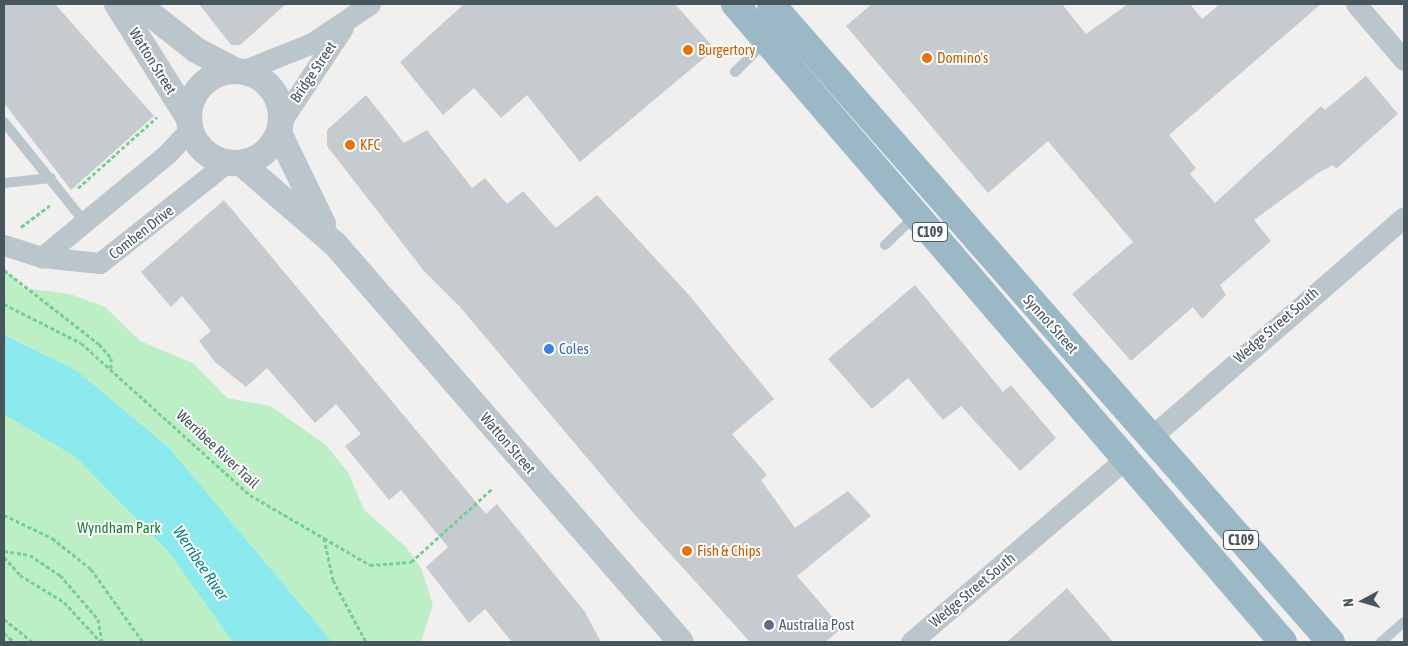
<!DOCTYPE html>
<html>
<head>
<meta charset="utf-8">
<style>
  body { margin:0 }
  #map { position:relative; width:1408px; height:646px; overflow:hidden; background:#f2efef; font-family:"Asap Condensed",sans-serif }
  div>[style] { position:absolute }
  .green>* { inset:0; background:#bdefc7 }
  .water>* { inset:0; background:#8aeaed }
  .building>* { inset:0; background:#c6cbcf }
  .path>* { height:3px; margin-top:-1.5px; transform-origin:0; background:repeating-linear-gradient(90deg,#75ce92 0 4px,transparent 0 6.5px) }
  .service>* { height:10px; margin:-5px; padding:0 5px; transform-origin:5px; border-radius:5px; background:#bac6cc }
  .minor>* { height:21px; margin:-10.5px; padding:0 10.5px; transform-origin:10.5px; border-radius:10.5px; background:#bac6cc }
  .tertiary>* { height:26px; margin:-13px; padding:0 13px; transform-origin:13px; border-radius:13px; background:#bac6cc }
  .tertiary>.ring { margin:-13px; padding:0; box-sizing:content-box; background:none; border:26px solid #bac6cc; border-radius:50% }
  .trunk>* { height:28px; margin:-14px; padding:0 14px; transform-origin:14px; border-radius:14px; background:#9ab8c6 }
  .dots>* { width:14px; height:14px; translate:-50% -50%; box-sizing:border-box; border:2px solid #fff; border-radius:50% }
  span { translate:-50% -50%; white-space:nowrap; text-align:center; line-height:1.15; -webkit-text-stroke:4px #fff; paint-order:stroke }
  .shield-label span { padding:1px 4px; background:#fff; border:1px solid; border-radius:4px; -webkit-text-stroke-width:0 }
  .shield-label { font-size:14px; color:#47565d; font-weight:700 }
  .food-label { font-size:15px; color:#c56008 }
  .left { translate:0 -50%; text-align:left }
  .street-label { font-size:15px; color:#47565d }
  .shop-label { font-size:15px; color:#366cbe }
  .park-label { font-size:15px; color:#167f38 }
  .service-label { font-size:15px; color:#4e5e75 }
  .water-label { font-size:16px; color:#0c8184; font-style:italic }
  .frame { position:absolute; inset:0; border:5px solid #47565d; pointer-events:none }
  .north { position:absolute; left:1338px; top:576px; width:50px; height:50px; -webkit-text-stroke:4px #fff; paint-order:stroke; rotate:264deg; font-size:14px; font-weight:700; line-height:20px; text-align:center; color:#47565d }
  .north::after { content:''; display:block; margin:auto; width:18px; height:22px; background:#47565d; clip-path:polygon(50% 0,100% 100%,50% 72%,0 100%) }
</style>
</head>
<body>
<div id="map">
  <div class="green">
    <div style="clip-path:polygon(4px 270px,24px 288px,70px 294px,105px 307px,140px 341px,193px 363px,227px 398px,270px 406px,325px 444px,348px 472px,364px 510px,406px 547px,421px 568px,433px 605px,421px 642px,4px 642px)"></div>
  </div>
  <div class="water">
    <div style="clip-path:polygon(4px 335px,77px 371px,169px 448px,332px 642px,233px 642px,168px 551px,76px 457px,4px 414px)"></div>
  </div>
  <div class="building">
    <div style="clip-path:polygon(4px 4px,55px 4px,154px 116px,71px 190px,4px 103px)"></div>
    <div style="clip-path:polygon(199px 4px,286px 4px,240px 45px,231px 45px)"></div>
    <div style="clip-path:polygon(464px 4px,675px 4px,715px 49px,580px 162px,527px 95px,501px 118px,474px 88px,443px 115px,400px 62px)"></div>
    <div style="clip-path:polygon(872px 4px,1062px 4px,1086px 34px,1128px 4px,1190px 4px,1202px 19px,1220px 4px,1321px 4px,1169px 135px,1196px 168px,1190px 174px,1215px 203px,1321px 106px,1325px 110px,1366px 76px,1398px 114px,1336px 169px,1333px 165px,1318px 173px,1254px 220px,1271px 241px,1220px 285px,1226px 295px,1202px 319px,1193px 307px,1131px 361px,1072px 294px,1133px 242px,1048px 141px,988px 193px,846px 26px)"></div>
    <div style="clip-path:polygon(366px 95px,404px 143px,427px 130px,472px 188px,485px 178px,507px 204px,523px 191px,556px 228px,597px 195px,688px 294px,774px 399px,732px 434px,767px 475px,761px 480px,795px 528px,848px 491px,871px 516px,797px 576px,842px 628px,825px 642px,750px 642px,635px 515px,460px 307px,424px 271px,327px 146px,327px 130px)"></div>
    <div style="clip-path:polygon(224px 200px,486px 514px,497px 504px,585px 612px,601px 642px,512px 642px,485px 609px,469px 623px,426px 567px,448px 547px,401px 490px,389px 500px,345px 446px,361px 434px,336px 404px,315px 423px,267px 368px,246px 387px,215px 362px,199px 341px,211px 331px,182px 296px,171px 307px,141px 272px)"></div>
    <div style="clip-path:polygon(915px 285px,1003px 392px,1011px 385px,1056px 438px,1020px 471px,961px 406px,943px 420px,908px 378px,872px 409px,828px 359px)"></div>
    <div style="clip-path:polygon(1067px 588px,1113px 642px,1007px 642px)"></div>
  </div>
  <div class="path">
    <div style="left:78px;top:188px;width:106px;rotate:-41.9deg"></div>
    <div style="left:21px;top:227px;width:36px;rotate:-37deg"></div>
    <div style="left:4px;top:270px;width:120px;rotate:37.9deg"></div>
    <div style="left:99px;top:344px;width:18px;rotate:49deg"></div>
    <div style="left:111px;top:358px;width:10px;rotate:90deg"></div>
    <div style="left:4px;top:304px;width:86px;rotate:26.9deg"></div>
    <div style="left:81px;top:343px;width:227px;rotate:42deg"></div>
    <div style="left:250px;top:495px;width:86px;rotate:30.2deg"></div>
    <div style="left:324px;top:538px;width:43px;rotate:77.9deg"></div>
    <div style="left:333px;top:580px;width:70px;rotate:62deg"></div>
    <div style="left:4px;top:515px;width:53px;rotate:25.6deg"></div>
    <div style="left:52px;top:538px;width:50px;rotate:38.5deg"></div>
    <div style="left:91px;top:569px;width:90px;rotate:54.5deg"></div>
    <div style="left:324px;top:538px;width:53px;rotate:30.4deg"></div>
    <div style="left:370px;top:565px;width:41px;rotate:-4.2deg"></div>
    <div style="left:411px;top:562px;width:110px;rotate:-42.1deg"></div>
    <div style="left:4px;top:551px;width:26px;rotate:9deg"></div>
    <div style="left:30px;top:555px;width:36px;rotate:34deg"></div>
    <div style="left:60px;top:575px;width:58px;rotate:49.2deg"></div>
    <div style="left:98px;top:619px;width:23px;rotate:80deg"></div>
    <div style="left:4px;top:557px;width:24px;rotate:48deg"></div>
    <div style="left:20px;top:575px;width:52px;rotate:31.5deg"></div>
    <div style="left:64px;top:602px;width:53px;rotate:47.3deg"></div>
    <div style="left:4px;top:619px;width:36px;rotate:39deg"></div>
    <div style="left:4px;top:633px;width:13px;rotate:42deg"></div>
  </div>
  <div class="service">
    <div style="left:735px;top:72px;width:44px;rotate:-45deg"></div>
    <div style="left:4px;top:122px;width:126px;rotate:51.1deg"></div>
    <div style="left:4px;top:183px;width:47px;rotate:-6.1deg"></div>
    <div style="left:885px;top:245px;width:42px;rotate:-44deg"></div>
    <div style="left:1381px;top:642px;width:30px;rotate:-41deg"></div>
  </div>
  <div class="minor">
    <div style="left:1356px;top:4px;width:74px;rotate:49.4deg"></div>
    <div style="left:242px;top:71px;width:75px;rotate:-21.8deg"></div>
    <div style="left:312px;top:43px;width:70px;rotate:-33.9deg"></div>
    <div style="left:282px;top:120px;width:110px;rotate:-56.5deg"></div>
    <div style="left:4px;top:245px;width:40px;rotate:18deg"></div>
    <div style="left:42px;top:257px;width:58px;rotate:5.9deg"></div>
    <div style="left:100px;top:263px;width:161px;rotate:-38.4deg"></div>
    <div style="left:42px;top:257px;width:163px;rotate:-39.5deg"></div>
    <div style="left:168px;top:153px;width:33px;rotate:-47deg"></div>
    <div style="left:1151px;top:437px;width:335px;rotate:-41deg"></div>
    <div style="left:911px;top:642px;width:280px;rotate:-40.5deg"></div>
  </div>
  <div class="tertiary">
    <div style="left:117px;top:4px;width:136px;rotate:57.9deg"></div>
    <div style="left:138px;top:4px;width:74px;rotate:38.4deg"></div>
    <div style="left:196px;top:50px;width:43px;rotate:27.8deg"></div>
    <div class="ring" style="left:189px;top:71px;width:66px;height:66px"></div>
    <div style="left:279px;top:133px;width:101px;rotate:64.2deg"></div>
    <div style="left:241px;top:163px;width:124px;rotate:40.8deg"></div>
    <div style="left:335px;top:244px;width:527px;rotate:49deg"></div>
  </div>
  <div class="trunk">
    <div style="left:735px;top:4px;width:841px;rotate:49.34deg"></div>
    <div style="left:771px;top:4px;width:849px;rotate:48.73deg"></div>
  </div>
  <div class="dots">
    <div style="left:688px;top:50px;background:#e8710a"></div>
    <div style="left:927px;top:58px;background:#e8710a"></div>
    <div style="left:350px;top:145px;background:#e8710a"></div>
    <div style="left:549px;top:349px;background:#3f7fe0"></div>
    <div style="left:687px;top:551px;background:#e8710a"></div>
    <div style="left:769px;top:625px;background:#5c6f8a"></div>
  </div>
  <div class="shield-label">
    <span style="left:930px;top:232px">C109</span>
    <span style="left:1241px;top:540px">C109</span>
  </div>
  <div class="food-label">
    <span class="left" style="left:698px;top:50px">Burgertory</span>
    <span class="left" style="left:937px;top:58px">Domino's</span>
    <span class="left" style="left:360px;top:145px">KFC</span>
    <span class="left" style="left:697px;top:551px">Fish &amp; Chips</span>
  </div>
  <div class="street-label">
    <span style="left:153px;top:61px;rotate:58deg">Watton Street</span>
    <span style="left:313px;top:72px;rotate:-56deg">Bridge Street</span>
    <span style="left:141px;top:232px;rotate:-38deg">Comben Drive</span>
    <span style="left:1051px;top:324px;rotate:48deg">Synnot Street</span>
    <span style="left:1276px;top:325px;rotate:-41deg">Wedge Street South</span>
    <span style="left:508px;top:443px;rotate:49deg">Watton Street</span>
    <span style="left:218px;top:449px;rotate:43deg">Werribee River Trail</span>
    <span style="left:972px;top:590px;rotate:-40deg">Wedge Street South</span>
  </div>
  <div class="shop-label">
    <span class="left" style="left:559px;top:349px">Coles</span>
  </div>
  <div class="park-label">
    <span style="left:119px;top:528px">Wyndham Park</span>
  </div>
  <div class="service-label">
    <span class="left" style="left:779px;top:625px">Australia Post</span>
  </div>
  <div class="water-label">
    <span style="left:201px;top:563px;rotate:56deg">Werribee River</span>
  </div>
  <div class="frame"></div>
  <div class="north">N</div>
</div>
</body>
</html>
